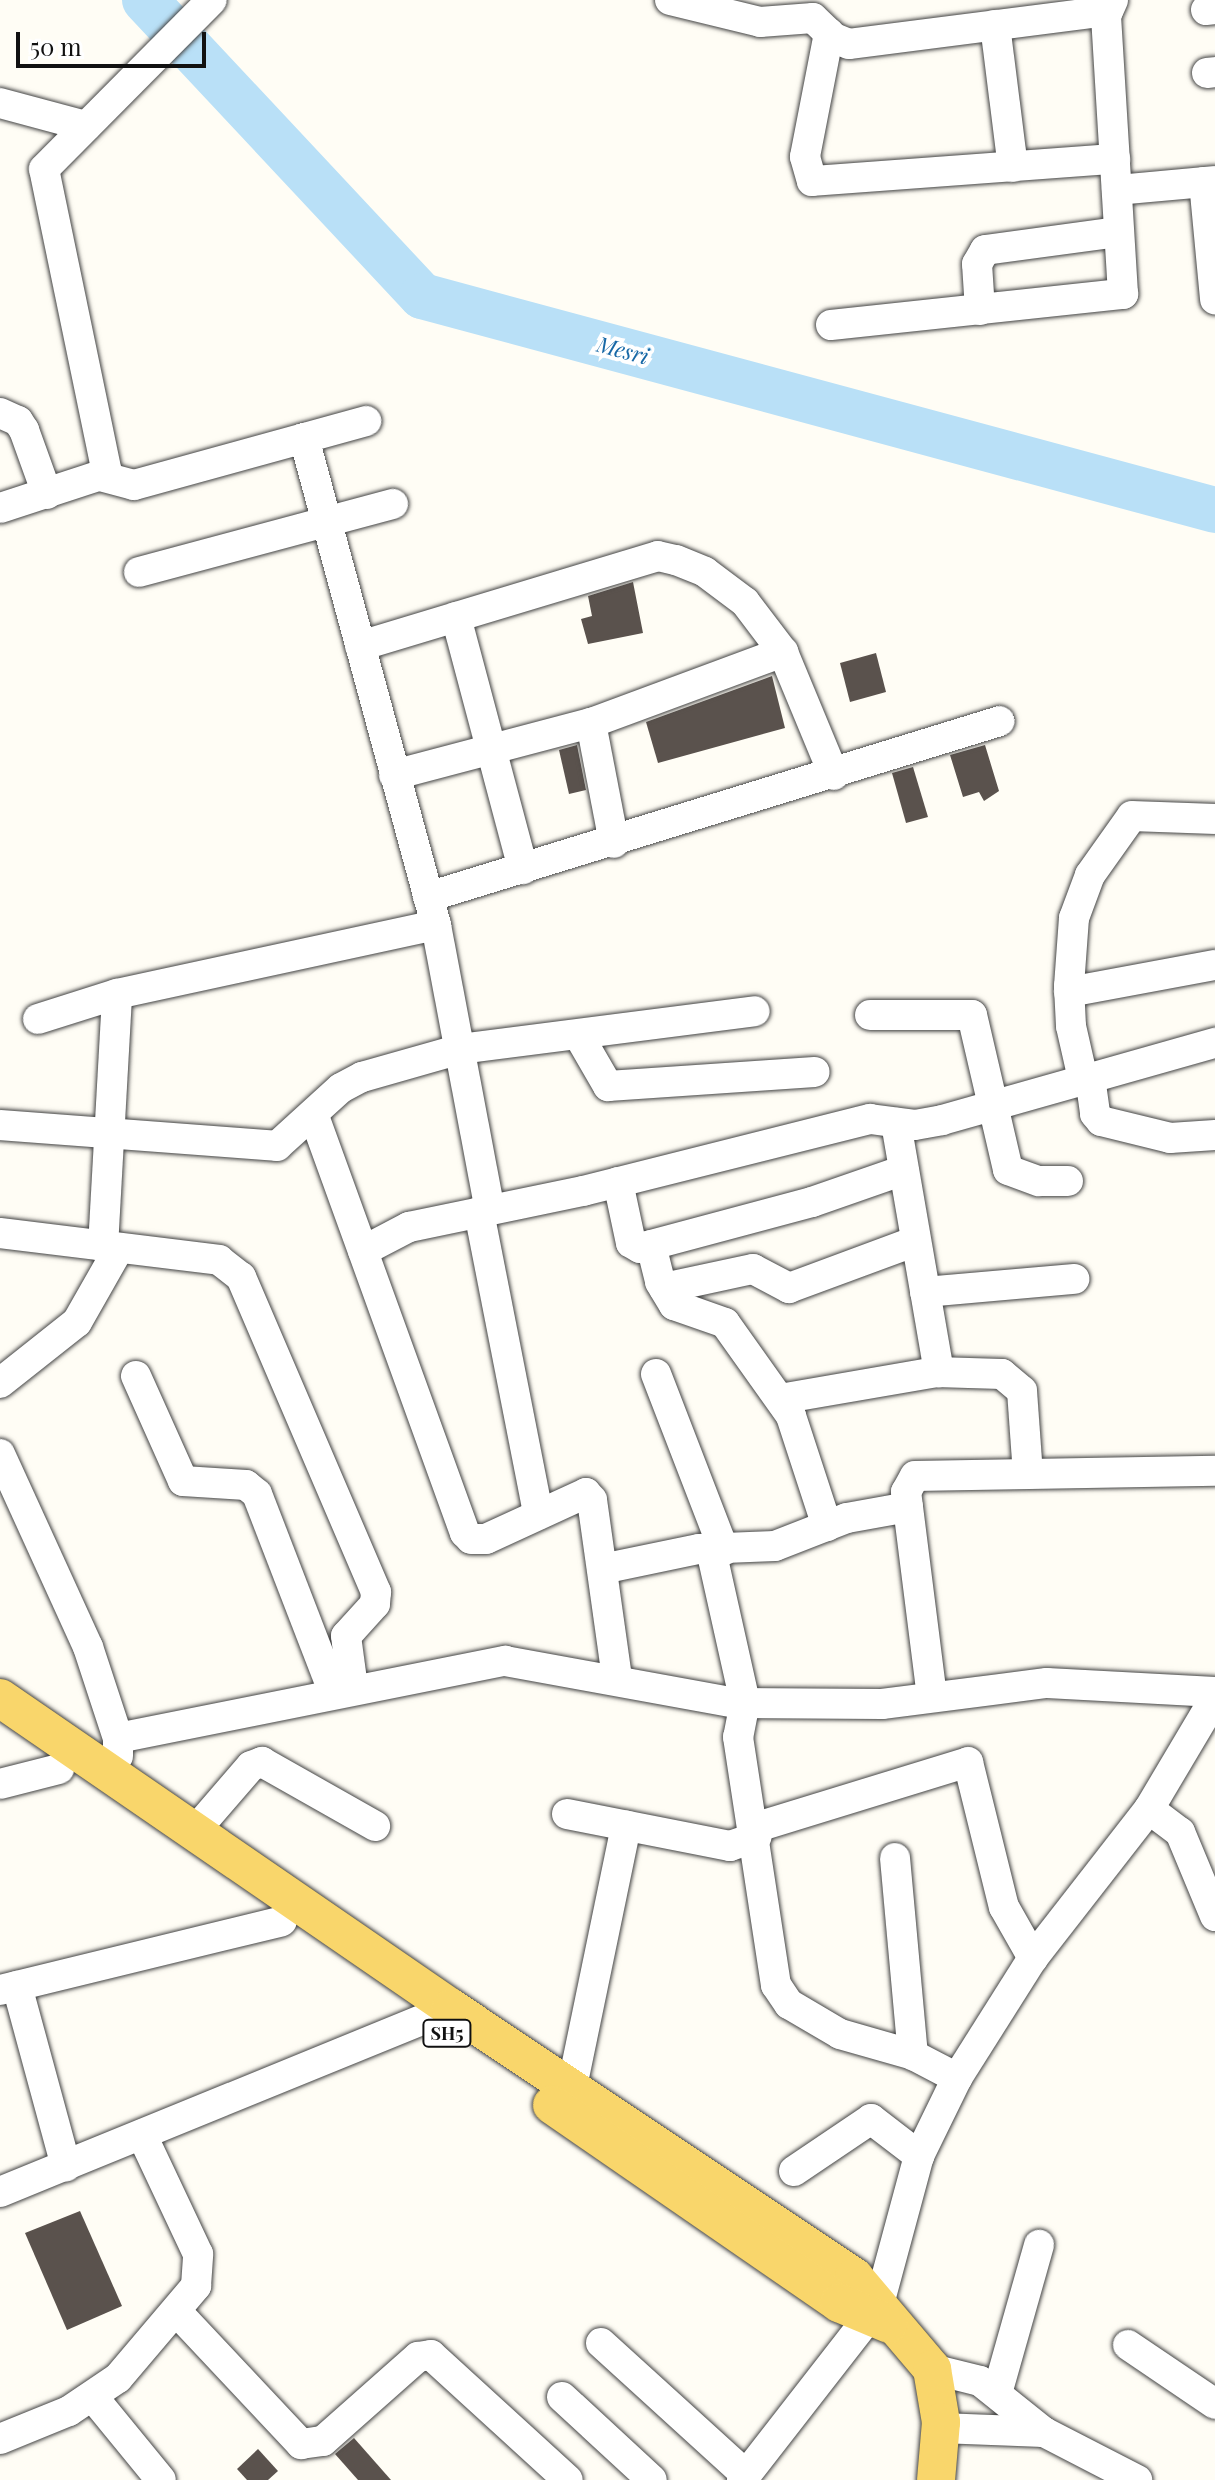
<!DOCTYPE html>
<html>
<head>
<meta charset="utf-8">
<style>
  body { margin:0 }
  #map { position:relative; width:1215px; height:2480px; overflow:hidden; background:#fffdf5; font-family:"Playfair Display",serif }
  div>[style] { position:absolute }
  .river>* { height:46px; margin:-23px; padding:0 23px; transform-origin:23px; border-radius:23px; background:#b9e0f7 }
  .building>* { inset:0; background:#5a524d }
  .roads { filter:drop-shadow(0 0 2px #444) drop-shadow(0 0 2px #444) }
  .minor>* { height:30px; margin:-15px; padding:0 15px; transform-origin:15px; border-radius:15px; background:#fff }
  .major>* { height:38px; margin:-19px; padding:0 19px; transform-origin:19px; border-radius:19px; background:#f9d66b }
  span { translate:-50% -50%; white-space:nowrap; text-align:center; line-height:1.15; -webkit-text-stroke:8px #fff; paint-order:stroke }
  .shield-label span { padding:2px 6px; background:#fff; border:2px solid; border-radius:6px; -webkit-text-stroke-width:0 }
  .shield-label { font-size:18px; color:#111; font-weight:700 }
  .water-label { font-size:22px; color:#1768a6; font-style:italic }
  .scale { position:absolute; left:16px; top:32px; width:190px; height:36px; box-sizing:border-box; border:4px solid #111; border-top:0; padding-left:10px; font-size:24px; line-height:28px; white-space:nowrap; color:#111; -webkit-text-stroke:6px #fff; paint-order:stroke }
</style>
</head>
<body>
<div id="map">
  <div class="river">
    <div style="left:145px;top:0;width:405px;rotate:46.9deg"></div>
    <div style="left:422px;top:296px;width:821px;rotate:15.1deg"></div>
  </div>
  <div class="building">
    <div style="clip-path:polygon(633px 582px,643px 633px,588px 644px,581px 619px,592px 616px,588px 596px)"></div>
    <div style="clip-path:polygon(876px 653px,886px 692px,850px 702px,840px 663px)"></div>
    <div style="clip-path:polygon(772px 676px,785px 728px,658px 763px,646px 722px)"></div>
    <div style="clip-path:polygon(577px 745px,586px 790px,569px 794px,559px 750px)"></div>
    <div style="clip-path:polygon(985px 745px,999px 791px,984px 801px,979px 792px,963px 797px,950px 755px)"></div>
    <div style="clip-path:polygon(913px 767px,928px 817px,906px 823px,892px 773px)"></div>
    <div style="clip-path:polygon(80px 2211px,122px 2306px,67px 2330px,25px 2233px)"></div>
    <div style="clip-path:polygon(354px 2438px,391px 2480px,358px 2480px,335px 2454px)"></div>
    <div style="clip-path:polygon(258px 2449px,278px 2471px,268px 2480px,247px 2480px,237px 2469px)"></div>
  </div>
  <div class="roads">
    <div class="minor">
      <div style="left:670px;top:0;width:93px;rotate:13.7deg"></div>
      <div style="left:760px;top:22px;width:53px;rotate:-4.3deg"></div>
      <div style="left:813px;top:18px;width:29px;rotate:44deg"></div>
      <div style="left:834px;top:38px;width:16px;rotate:22deg"></div>
      <div style="left:849px;top:44px;width:261px;rotate:-7.3deg"></div>
      <div style="left:1206px;top:10px;width:9px;rotate:-6deg"></div>
      <div style="left:995px;top:25px;width:143px;rotate:82.8deg"></div>
      <div style="left:829px;top:33px;width:126px;rotate:101deg"></div>
      <div style="left:805px;top:157px;width:25px;rotate:74deg"></div>
      <div style="left:812px;top:181px;width:304px;rotate:-4.2deg"></div>
      <div style="left:1207px;top:73px;width:8px;rotate:-7deg"></div>
      <div style="left:0;top:103px;width:89px;rotate:15deg"></div>
      <div style="left:1204px;top:182px;width:118px;rotate:84.6deg"></div>
      <div style="left:1117px;top:190px;width:98px;rotate:-5.2deg"></div>
      <div style="left:980px;top:310px;width:46px;rotate:-93.7deg"></div>
      <div style="left:977px;top:264px;width:16px;rotate:-60deg"></div>
      <div style="left:985px;top:250px;width:135px;rotate:-7.7deg"></div>
      <div style="left:831px;top:325px;width:294px;rotate:-6.1deg"></div>
      <div style="left:1123px;top:294px;width:279px;rotate:-93.5deg"></div>
      <div style="left:1106px;top:16px;width:17px;rotate:-66deg"></div>
      <div style="left:0;top:413px;width:20px;rotate:24deg"></div>
      <div style="left:18px;top:421px;width:11px;rotate:56deg"></div>
      <div style="left:24px;top:430px;width:68px;rotate:70.2deg"></div>
      <div style="left:304px;top:438px;width:505px;rotate:74.83deg"></div>
      <div style="left:436px;top:925px;width:290px;rotate:79.3deg"></div>
      <div style="left:104px;top:477px;width:31px;rotate:15deg"></div>
      <div style="left:134px;top:485px;width:241px;rotate:-15.4deg"></div>
      <div style="left:0;top:508px;width:113px;rotate:-18.1deg"></div>
      <div style="left:107px;top:473px;width:310px;rotate:-101.7deg"></div>
      <div style="left:44px;top:169px;width:238px;rotate:-45.2deg"></div>
      <div style="left:139px;top:572px;width:263px;rotate:-15deg"></div>
      <div style="left:456px;top:617px;width:261px;rotate:75.1deg"></div>
      <div style="left:360px;top:646px;width:311px;rotate:-16.8deg"></div>
      <div style="left:658px;top:556px;width:18px;rotate:13deg"></div>
      <div style="left:676px;top:560px;width:31px;rotate:22deg"></div>
      <div style="left:705px;top:572px;width:50px;rotate:36.9deg"></div>
      <div style="left:745px;top:602px;width:63px;rotate:52.8deg"></div>
      <div style="left:783px;top:652px;width:133px;rotate:67.5deg"></div>
      <div style="left:591px;top:723px;width:122px;rotate:79.1deg"></div>
      <div style="left:394px;top:775px;width:204px;rotate:-14.8deg"></div>
      <div style="left:591px;top:723px;width:205px;rotate:-20.3deg"></div>
      <div style="left:428px;top:897px;width:598px;rotate:-17.1deg"></div>
      <div style="left:1069px;top:992px;width:148px;rotate:-10.5deg"></div>
      <div style="left:870px;top:1015px;width:102px"></div>
      <div style="left:972px;top:1015px;width:159px;rotate:76.9deg"></div>
      <div style="left:1008px;top:1170px;width:33px;rotate:20deg"></div>
      <div style="left:1039px;top:1181px;width:29px"></div>
      <div style="left:38px;top:1019px;width:83px;rotate:-17.6deg"></div>
      <div style="left:117px;top:994px;width:326px;rotate:-12.2deg"></div>
      <div style="left:579px;top:1036px;width:58px;rotate:59.9deg"></div>
      <div style="left:608px;top:1086px;width:207px;rotate:-3.9deg"></div>
      <div style="left:1090px;top:1077px;width:37px;rotate:82deg"></div>
      <div style="left:1095px;top:1114px;width:9px;rotate:49deg"></div>
      <div style="left:1101px;top:1121px;width:71px;rotate:13.8deg"></div>
      <div style="left:1170px;top:1138px;width:45px;rotate:-3.8deg"></div>
      <div style="left:1083px;top:1079px;width:54px;rotate:-102.8deg"></div>
      <div style="left:1071px;top:1026px;width:40px;rotate:-92.9deg"></div>
      <div style="left:1069px;top:986px;width:68px;rotate:-85.8deg"></div>
      <div style="left:1074px;top:918px;width:46px;rotate:-69.6deg"></div>
      <div style="left:1090px;top:875px;width:72px;rotate:-54.6deg"></div>
      <div style="left:1132px;top:816px;width:83px;rotate:2.1deg"></div>
      <div style="left:314px;top:1116px;width:443px;rotate:70.1deg"></div>
      <div style="left:465px;top:1533px;width:8px;rotate:45deg"></div>
      <div style="left:471px;top:1539px;width:15px"></div>
      <div style="left:486px;top:1539px;width:110px;rotate:-24.7deg"></div>
      <div style="left:586px;top:1493px;width:9px;rotate:49deg"></div>
      <div style="left:592px;top:1500px;width:181px;rotate:82deg"></div>
      <div style="left:896px;top:1123px;width:253px;rotate:80.2deg"></div>
      <div style="left:0;top:1125px;width:278px;rotate:4.3deg"></div>
      <div style="left:277px;top:1146px;width:86px;rotate:-42.2deg"></div>
      <div style="left:341px;top:1088px;width:24px;rotate:-28deg"></div>
      <div style="left:362px;top:1077px;width:102px;rotate:-15.9deg"></div>
      <div style="left:460px;top:1049px;width:297px;rotate:-7.3deg"></div>
      <div style="left:618px;top:1182px;width:62px;rotate:78deg"></div>
      <div style="left:631px;top:1243px;width:10px;rotate:29deg"></div>
      <div style="left:640px;top:1248px;width:178px;rotate:-15deg"></div>
      <div style="left:812px;top:1202px;width:97px;rotate:-19.2deg"></div>
      <div style="left:479px;top:1212px;width:308px;rotate:78.9deg"></div>
      <div style="left:0;top:1233px;width:221px;rotate:7deg"></div>
      <div style="left:219px;top:1260px;width:28px;rotate:38deg"></div>
      <div style="left:241px;top:1277px;width:343px;rotate:66.8deg"></div>
      <div style="left:376px;top:1592px;width:12px;rotate:95deg"></div>
      <div style="left:375px;top:1604px;width:43px;rotate:132.2deg"></div>
      <div style="left:346px;top:1636px;width:52px;rotate:82.3deg"></div>
      <div style="left:651px;top:1245px;width:38px;rotate:76deg"></div>
      <div style="left:660px;top:1282px;width:27px;rotate:59deg"></div>
      <div style="left:674px;top:1305px;width:54px;rotate:19.4deg"></div>
      <div style="left:725px;top:1323px;width:114px;rotate:54.6deg"></div>
      <div style="left:791px;top:1416px;width:116px;rotate:71.9deg"></div>
      <div style="left:103px;top:1247px;width:253px;rotate:-86.8deg"></div>
      <div style="left:363px;top:1251px;width:52px;rotate:-27.6deg"></div>
      <div style="left:409px;top:1227px;width:178px;rotate:-11.7deg"></div>
      <div style="left:583px;top:1191px;width:296px;rotate:-14.1deg"></div>
      <div style="left:870px;top:1119px;width:45px;rotate:7.6deg"></div>
      <div style="left:915px;top:1125px;width:27px;rotate:-10deg"></div>
      <div style="left:942px;top:1120px;width:284px;rotate:-15.8deg"></div>
      <div style="left:664px;top:1288px;width:91px;rotate:-12.1deg"></div>
      <div style="left:753px;top:1269px;width:41px;rotate:27.8deg"></div>
      <div style="left:789px;top:1288px;width:135px;rotate:-20.3deg"></div>
      <div style="left:925px;top:1292px;width:150px;rotate:-5deg"></div>
      <div style="left:656px;top:1374px;width:189px;rotate:68.9deg"></div>
      <div style="left:136px;top:1376px;width:115px;rotate:65.9deg"></div>
      <div style="left:183px;top:1481px;width:63px;rotate:3.6deg"></div>
      <div style="left:246px;top:1485px;width:14px;rotate:39deg"></div>
      <div style="left:257px;top:1494px;width:211px;rotate:68.9deg"></div>
      <div style="left:0;top:1383px;width:98px;rotate:-38.4deg"></div>
      <div style="left:77px;top:1322px;width:85px;rotate:-60.4deg"></div>
      <div style="left:780px;top:1399px;width:158px;rotate:-9.8deg"></div>
      <div style="left:936px;top:1372px;width:66px;rotate:1.7deg"></div>
      <div style="left:1002px;top:1374px;width:26px;rotate:40deg"></div>
      <div style="left:1022px;top:1391px;width:83px;rotate:85.9deg"></div>
      <div style="left:0;top:1454px;width:212px;rotate:65.5deg"></div>
      <div style="left:88px;top:1647px;width:96px;rotate:71.8deg"></div>
      <div style="left:118px;top:1738px;width:18px;rotate:90deg"></div>
      <div style="left:711px;top:1550px;width:156px;rotate:77.4deg"></div>
      <div style="left:745px;top:1702px;width:36px;rotate:101deg"></div>
      <div style="left:738px;top:1737px;width:251px;rotate:81.3deg"></div>
      <div style="left:776px;top:1985px;width:23px;rotate:56deg"></div>
      <div style="left:789px;top:2004px;width:59px;rotate:30.5deg"></div>
      <div style="left:840px;top:2034px;width:76px;rotate:16deg"></div>
      <div style="left:913px;top:2055px;width:50px;rotate:27.6deg"></div>
      <div style="left:602px;top:1569px;width:99px;rotate:-11.7deg"></div>
      <div style="left:699px;top:1549px;width:76px;rotate:-2.3deg"></div>
      <div style="left:775px;top:1546px;width:77px;rotate:-21.3deg"></div>
      <div style="left:847px;top:1518px;width:62px;rotate:-10.2deg"></div>
      <div style="left:932px;top:1697px;width:207px;rotate:-97.2deg"></div>
      <div style="left:906px;top:1492px;width:18px;rotate:-61deg"></div>
      <div style="left:915px;top:1476px;width:300px;rotate:-1deg"></div>
      <div style="left:118px;top:1738px;width:395px;rotate:-11.3deg"></div>
      <div style="left:505px;top:1661px;width:236px;rotate:10.3deg"></div>
      <div style="left:737px;top:1703px;width:145px;rotate:0.4deg"></div>
      <div style="left:882px;top:1704px;width:166px;rotate:-7.3deg"></div>
      <div style="left:1047px;top:1683px;width:168px;rotate:3.1deg"></div>
      <div style="left:0;top:1784px;width:61px;rotate:-14.3deg"></div>
      <div style="left:1149px;top:1809px;width:39px;rotate:37deg"></div>
      <div style="left:1180px;top:1832px;width:91px;rotate:67.4deg"></div>
      <div style="left:567px;top:1814px;width:166px;rotate:11.1deg"></div>
      <div style="left:730px;top:1846px;width:28px;rotate:-19deg"></div>
      <div style="left:754px;top:1828px;width:224px;rotate:-17.1deg"></div>
      <div style="left:968px;top:1762px;width:149px;rotate:76.1deg"></div>
      <div style="left:1004px;top:1907px;width:59px;rotate:60.4deg"></div>
      <div style="left:194px;top:1832px;width:87px;rotate:-49.2deg"></div>
      <div style="left:251px;top:1766px;width:12px;rotate:-20deg"></div>
      <div style="left:262px;top:1762px;width:130px;rotate:29.5deg"></div>
      <div style="left:895px;top:1858px;width:198px;rotate:84.8deg"></div>
      <div style="left:17px;top:1986px;width:187px;rotate:74.8deg"></div>
      <div style="left:0;top:1990px;width:290px;rotate:-13.7deg"></div>
      <div style="left:572px;top:2087px;width:267px;rotate:-78.3deg"></div>
      <div style="left:794px;top:2171px;width:93px;rotate:-34deg"></div>
      <div style="left:871px;top:2119px;width:61px;rotate:37.6deg"></div>
      <div style="left:0;top:2192px;width:487px;rotate:-22.2deg"></div>
      <div style="left:178px;top:2313px;width:180px;rotate:46.8deg"></div>
      <div style="left:301px;top:2444px;width:22px;rotate:-8deg"></div>
      <div style="left:323px;top:2441px;width:127px;rotate:-41.5deg"></div>
      <div style="left:418px;top:2357px;width:13px;rotate:-9deg"></div>
      <div style="left:431px;top:2355px;width:185px;rotate:42.4deg"></div>
      <div style="left:601px;top:2343px;width:196px;rotate:42.3deg"></div>
      <div style="left:1128px;top:2345px;width:105px;rotate:34.1deg"></div>
      <div style="left:932px;top:2369px;width:49px;rotate:14deg"></div>
      <div style="left:980px;top:2381px;width:82px;rotate:38.6deg"></div>
      <div style="left:1044px;top:2432px;width:105px;rotate:27.3deg"></div>
      <div style="left:998px;top:2390px;width:151px;rotate:-74.2deg"></div>
      <div style="left:93px;top:2397px;width:107px;rotate:50.7deg"></div>
      <div style="left:562px;top:2397px;width:122px;rotate:42.7deg"></div>
      <div style="left:940px;top:2428px;width:104px;rotate:2.2deg"></div>
      <div style="left:0;top:2439px;width:74px;rotate:-22.1deg"></div>
      <div style="left:69px;top:2411px;width:59px;rotate:-34deg"></div>
      <div style="left:118px;top:2378px;width:121px;rotate:-49.7deg"></div>
      <div style="left:196px;top:2286px;width:32px;rotate:-86deg"></div>
      <div style="left:198px;top:2254px;width:132px;rotate:-115.2deg"></div>
      <div style="left:742px;top:2480px;width:223px;rotate:-52.1deg"></div>
      <div style="left:879px;top:2304px;width:153px;rotate:-74.9deg"></div>
      <div style="left:919px;top:2156px;width:87px;rotate:-64deg"></div>
      <div style="left:957px;top:2078px;width:142px;rotate:-57.7deg"></div>
      <div style="left:1033px;top:1958px;width:189px;rotate:-52.1deg"></div>
      <div style="left:1149px;top:1809px;width:129px;rotate:-59.3deg"></div>
    </div>
    <div class="major">
      <div style="left:0;top:1698px;width:547px;rotate:34.5deg"></div>
      <div style="left:451px;top:2008px;width:485px;rotate:33.7deg"></div>
      <div style="left:854px;top:2277px;width:121px;rotate:49.7deg"></div>
      <div style="left:932px;top:2369px;width:54px;rotate:80.4deg"></div>
      <div style="left:941px;top:2422px;width:58px;rotate:94.9deg"></div>
      <div style="left:552px;top:2105px;width:349px;rotate:34.6deg"></div>
      <div style="left:839px;top:2303px;width:54px;rotate:22.8deg"></div>
    </div>
  </div>
  <div class="shield-label">
    <span style="left:447px;top:2033px">SH5</span>
  </div>
  <div class="water-label">
    <span style="left:623px;top:350px;rotate:15deg">Mesri</span>
  </div>
  <div class="scale">50 m</div>
</div>
</body>
</html>
